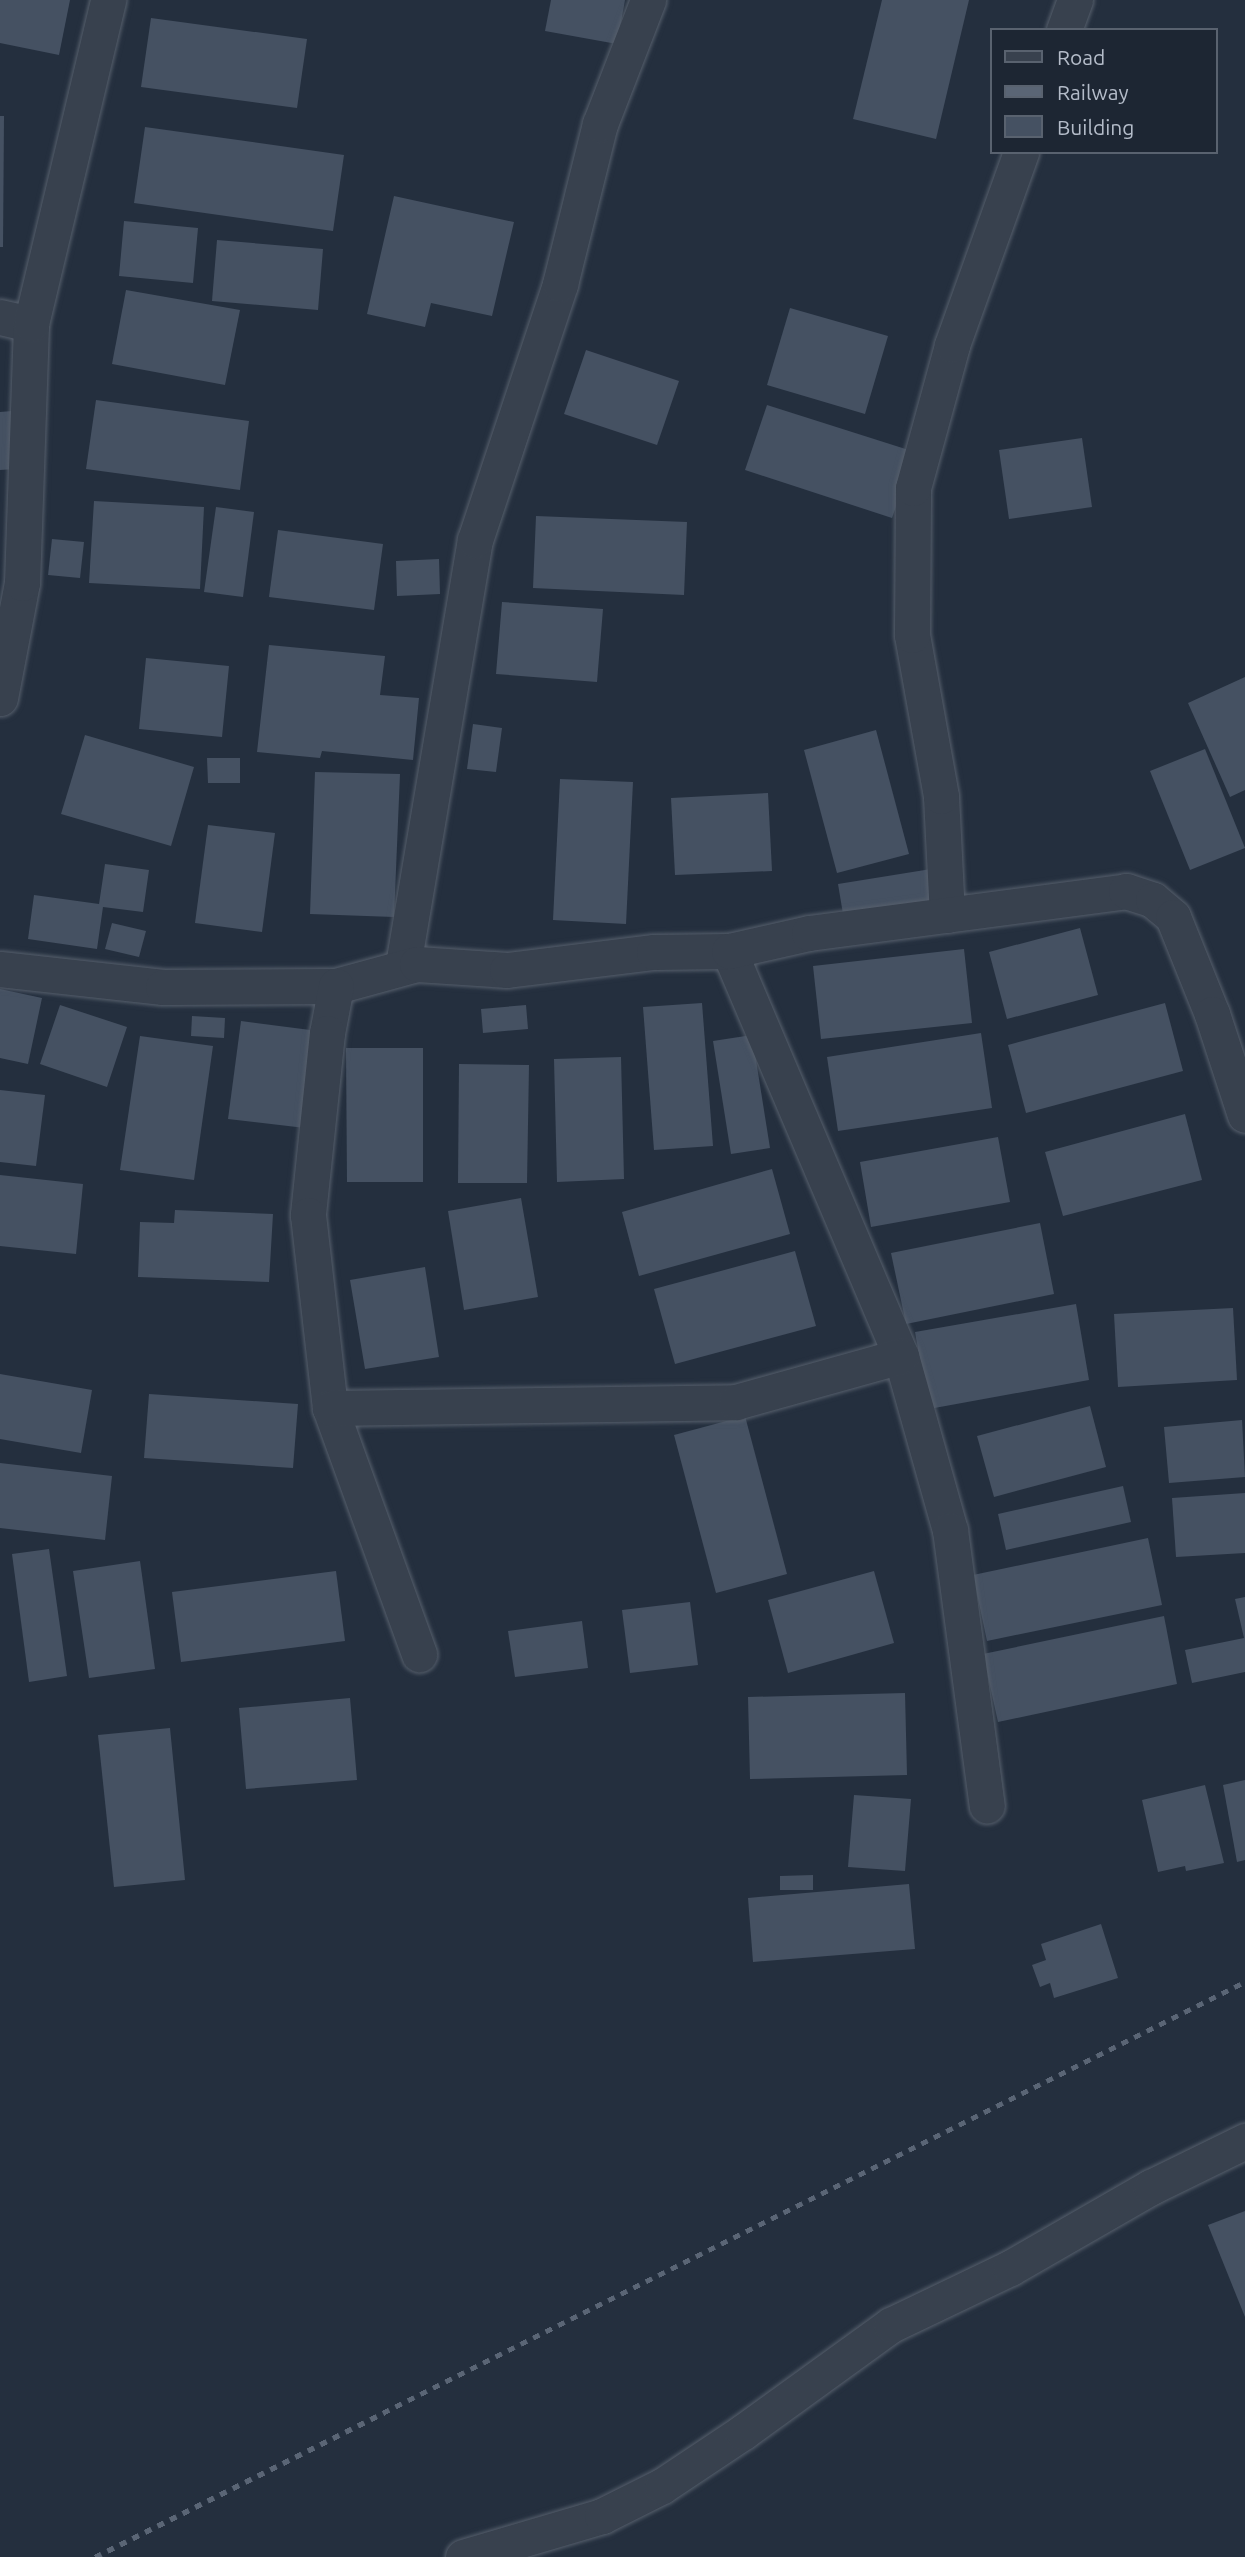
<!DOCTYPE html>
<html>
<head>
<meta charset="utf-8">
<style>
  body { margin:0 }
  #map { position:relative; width:1245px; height:2557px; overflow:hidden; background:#242f3e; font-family:Ubuntu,sans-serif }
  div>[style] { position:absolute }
  .building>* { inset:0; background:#455162 }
  .roads { filter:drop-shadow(0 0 2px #565f6c) drop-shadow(0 0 2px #565f6c) }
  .street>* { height:35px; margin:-17.5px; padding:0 17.5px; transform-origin:17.5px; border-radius:17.5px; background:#38414e }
  .rail>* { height:5px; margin-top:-2.5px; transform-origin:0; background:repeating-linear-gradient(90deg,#5a6575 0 7px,transparent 0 14px) }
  span { translate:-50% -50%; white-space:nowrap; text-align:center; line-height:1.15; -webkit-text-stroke:6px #1d2633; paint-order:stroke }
  .legend { position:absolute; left:990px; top:28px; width:228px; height:126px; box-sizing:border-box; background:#1d2633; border:2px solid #59626f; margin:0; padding:9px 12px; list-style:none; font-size:21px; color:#b4bcc9 }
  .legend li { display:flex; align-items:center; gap:14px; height:35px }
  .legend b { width:35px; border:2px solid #59626f }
</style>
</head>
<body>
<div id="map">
  <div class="building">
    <div style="clip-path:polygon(0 0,70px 0,59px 55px,0 43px)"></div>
    <div style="clip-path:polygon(551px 0,625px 0,617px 44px,545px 31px)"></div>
    <div style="clip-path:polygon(882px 0,969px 0,936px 139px,853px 119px)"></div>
    <div style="clip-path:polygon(151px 18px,307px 39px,297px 108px,141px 87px)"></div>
    <div style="clip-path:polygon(0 116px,4px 116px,3px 247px,0 247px)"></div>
    <div style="clip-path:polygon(145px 127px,344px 155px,333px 231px,134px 203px)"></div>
    <div style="clip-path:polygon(394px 196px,514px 222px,492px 316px,431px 303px,425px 327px,367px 314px)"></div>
    <div style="clip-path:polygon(124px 221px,198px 228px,193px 283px,119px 276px)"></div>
    <div style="clip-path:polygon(217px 240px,323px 249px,318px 310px,212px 301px)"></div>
    <div style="clip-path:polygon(126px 290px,240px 310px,225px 385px,112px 364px)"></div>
    <div style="clip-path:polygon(790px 308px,888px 336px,865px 414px,767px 385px)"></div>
    <div style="clip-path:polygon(586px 350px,679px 381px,657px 445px,564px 414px)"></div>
    <div style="clip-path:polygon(96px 400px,249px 421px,240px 490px,86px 469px)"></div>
    <div style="clip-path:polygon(767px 405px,915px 452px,892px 518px,745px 470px)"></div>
    <div style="clip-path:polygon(12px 411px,15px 469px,0 470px,0 412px)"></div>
    <div style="clip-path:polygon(1082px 438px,1092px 507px,1009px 519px,999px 450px)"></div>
    <div style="clip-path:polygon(94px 501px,204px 507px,200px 589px,89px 583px)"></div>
    <div style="clip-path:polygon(216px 507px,254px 512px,243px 597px,204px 592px)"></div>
    <div style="clip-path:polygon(536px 516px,687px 522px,684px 595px,533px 588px)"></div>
    <div style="clip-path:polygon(278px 530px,383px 544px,374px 610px,269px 597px)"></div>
    <div style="clip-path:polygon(52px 539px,84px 542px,80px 578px,48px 575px)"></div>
    <div style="clip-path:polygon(439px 559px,440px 594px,397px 596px,396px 561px)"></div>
    <div style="clip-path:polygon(502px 602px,603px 609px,597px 682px,496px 674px)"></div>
    <div style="clip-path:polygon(269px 645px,385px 656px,380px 695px,419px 698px,413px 760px,322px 751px,320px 758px,257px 752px)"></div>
    <div style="clip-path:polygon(146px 658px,229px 666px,222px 737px,139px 729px)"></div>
    <div style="clip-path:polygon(1245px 677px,1245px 790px,1230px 797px,1188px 703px)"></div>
    <div style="clip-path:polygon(473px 724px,502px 728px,496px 772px,467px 769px)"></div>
    <div style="clip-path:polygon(876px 730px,909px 854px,837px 873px,804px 750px)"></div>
    <div style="clip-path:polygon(85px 735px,194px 767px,171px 846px,61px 814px)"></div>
    <div style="clip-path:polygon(1205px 749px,1245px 848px,1190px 870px,1150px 771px)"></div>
    <div style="clip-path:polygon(207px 758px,240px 758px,240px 783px,208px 783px)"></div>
    <div style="clip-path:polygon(315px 772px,400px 774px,394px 917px,310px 914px)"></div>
    <div style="clip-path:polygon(560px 779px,633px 782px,626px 924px,553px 920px)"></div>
    <div style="clip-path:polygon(768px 793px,772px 871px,675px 875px,671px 798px)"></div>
    <div style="clip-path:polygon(208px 825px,275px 833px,262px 932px,195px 923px)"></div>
    <div style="clip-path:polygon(105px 864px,149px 870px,143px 912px,103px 907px,97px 949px,28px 939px,34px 895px,99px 904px)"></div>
    <div style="clip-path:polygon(931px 869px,937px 905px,844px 920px,838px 884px)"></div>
    <div style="clip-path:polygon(112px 923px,146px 931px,139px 957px,105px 949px)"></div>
    <div style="clip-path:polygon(1080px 928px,1098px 995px,1007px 1019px,989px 952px)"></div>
    <div style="clip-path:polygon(964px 949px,972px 1023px,821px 1039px,813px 966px)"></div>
    <div style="clip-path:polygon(0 989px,42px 998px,28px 1064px,0 1058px)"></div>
    <div style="clip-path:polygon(702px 1003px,713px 1146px,654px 1150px,643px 1007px)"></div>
    <div style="clip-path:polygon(1165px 1003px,1183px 1071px,1026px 1113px,1008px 1045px)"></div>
    <div style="clip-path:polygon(60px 1005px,127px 1027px,107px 1087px,40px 1064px)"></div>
    <div style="clip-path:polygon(526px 1005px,528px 1029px,483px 1033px,481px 1009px)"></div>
    <div style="clip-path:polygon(192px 1016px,225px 1018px,224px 1038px,191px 1036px)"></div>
    <div style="clip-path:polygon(241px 1021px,318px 1031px,305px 1128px,228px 1119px)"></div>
    <div style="clip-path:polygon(981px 1033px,992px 1108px,838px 1131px,827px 1057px)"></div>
    <div style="clip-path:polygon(752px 1035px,770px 1148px,731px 1154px,713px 1041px)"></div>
    <div style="clip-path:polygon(140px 1036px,213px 1046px,194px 1180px,120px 1170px)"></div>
    <div style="clip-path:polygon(346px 1048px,423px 1048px,423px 1182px,347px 1182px)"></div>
    <div style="clip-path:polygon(621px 1057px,624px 1179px,557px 1182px,554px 1059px)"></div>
    <div style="clip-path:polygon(459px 1064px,529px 1065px,527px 1183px,458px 1183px)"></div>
    <div style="clip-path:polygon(0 1090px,45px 1095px,36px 1166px,0 1162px)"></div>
    <div style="clip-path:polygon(1185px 1114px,1202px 1180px,1063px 1216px,1045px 1152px)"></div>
    <div style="clip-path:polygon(998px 1137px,1010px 1202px,871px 1227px,860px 1162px)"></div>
    <div style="clip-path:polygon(772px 1169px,790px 1234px,639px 1276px,622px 1212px)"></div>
    <div style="clip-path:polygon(0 1175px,83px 1184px,76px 1254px,0 1246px)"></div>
    <div style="clip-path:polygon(521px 1198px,538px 1297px,464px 1310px,448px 1211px)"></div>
    <div style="clip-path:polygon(175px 1210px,273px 1214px,269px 1282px,138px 1277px,140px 1222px,174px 1223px)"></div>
    <div style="clip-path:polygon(1040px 1223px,1054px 1294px,906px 1324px,891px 1253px)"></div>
    <div style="clip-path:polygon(795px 1251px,816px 1326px,675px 1364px,654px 1289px)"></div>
    <div style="clip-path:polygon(425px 1267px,439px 1357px,365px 1369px,350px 1280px)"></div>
    <div style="clip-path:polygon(1076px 1304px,1089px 1380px,929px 1409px,915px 1332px)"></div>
    <div style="clip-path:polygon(1233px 1308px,1237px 1380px,1118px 1387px,1114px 1314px)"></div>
    <div style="clip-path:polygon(0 1374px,92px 1390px,81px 1453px,0 1439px)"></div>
    <div style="clip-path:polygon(149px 1394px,298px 1404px,293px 1468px,144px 1458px)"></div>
    <div style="clip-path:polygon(1090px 1406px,1106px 1467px,994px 1497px,977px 1436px)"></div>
    <div style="clip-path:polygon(745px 1416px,787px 1574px,716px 1593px,674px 1435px)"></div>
    <div style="clip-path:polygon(1242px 1420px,1245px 1477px,1169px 1483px,1164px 1427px)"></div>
    <div style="clip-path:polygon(0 1463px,112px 1476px,105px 1540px,0 1528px)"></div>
    <div style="clip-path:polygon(1123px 1486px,1131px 1522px,1006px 1550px,998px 1514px)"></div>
    <div style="clip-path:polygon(1245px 1493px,1245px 1553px,1176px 1557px,1172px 1498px)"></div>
    <div style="clip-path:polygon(1148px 1538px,1162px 1605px,987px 1641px,973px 1575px)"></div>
    <div style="clip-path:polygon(49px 1549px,67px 1676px,29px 1682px,12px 1554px)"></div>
    <div style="clip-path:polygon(140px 1561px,155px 1669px,89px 1678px,73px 1571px)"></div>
    <div style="clip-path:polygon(336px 1571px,345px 1641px,181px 1662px,172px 1592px)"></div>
    <div style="clip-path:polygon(874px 1571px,894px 1643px,788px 1673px,768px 1600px)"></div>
    <div style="clip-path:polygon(1245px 1597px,1245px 1672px,1192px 1683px,1185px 1650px,1244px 1638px,1235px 1599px)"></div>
    <div style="clip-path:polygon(690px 1602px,698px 1665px,630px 1673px,622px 1610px)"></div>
    <div style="clip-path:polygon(1164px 1616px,1177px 1684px,998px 1722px,983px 1654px)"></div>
    <div style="clip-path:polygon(582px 1621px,588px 1668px,515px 1677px,508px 1631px)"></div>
    <div style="clip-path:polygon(905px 1693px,907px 1775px,750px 1779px,748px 1697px)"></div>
    <div style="clip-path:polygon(350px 1698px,357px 1780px,246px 1789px,239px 1708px)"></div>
    <div style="clip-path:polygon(170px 1728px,185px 1880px,114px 1887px,98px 1735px)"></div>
    <div style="clip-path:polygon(1245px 1780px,1245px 1860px,1237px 1862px,1223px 1785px)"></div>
    <div style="clip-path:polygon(1205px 1785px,1224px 1863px,1186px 1871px,1185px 1866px,1158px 1872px,1142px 1800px)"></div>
    <div style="clip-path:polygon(854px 1795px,911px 1799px,905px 1871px,848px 1867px)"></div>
    <div style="clip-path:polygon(813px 1875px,813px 1890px,780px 1890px,780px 1876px)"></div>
    <div style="clip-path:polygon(909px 1884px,915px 1949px,753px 1962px,748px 1898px)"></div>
    <div style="clip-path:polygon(1101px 1924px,1118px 1978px,1054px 1998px,1050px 1983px,1040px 1987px,1032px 1965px,1046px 1960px,1041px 1944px)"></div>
    <div style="clip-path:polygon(1245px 2211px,1245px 2317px,1208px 2225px)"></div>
  </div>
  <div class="roads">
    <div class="street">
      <div style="left:1064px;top:30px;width:32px;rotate:-70deg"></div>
      <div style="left:0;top:317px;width:32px;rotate:13deg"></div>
      <div style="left:0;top:698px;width:117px;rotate:-79.2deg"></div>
      <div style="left:22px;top:583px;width:259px;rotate:-88deg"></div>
      <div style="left:31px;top:324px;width:333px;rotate:-76.6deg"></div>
      <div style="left:947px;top:915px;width:119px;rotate:-92.9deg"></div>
      <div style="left:941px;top:796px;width:164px;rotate:-100.2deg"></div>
      <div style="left:912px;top:635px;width:147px;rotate:-89.6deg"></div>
      <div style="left:913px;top:488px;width:148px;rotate:-74.7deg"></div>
      <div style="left:952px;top:345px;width:205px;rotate:-70.3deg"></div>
      <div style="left:729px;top:951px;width:440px;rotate:67deg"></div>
      <div style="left:901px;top:1356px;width:181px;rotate:74.3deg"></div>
      <div style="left:950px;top:1530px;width:278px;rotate:82.4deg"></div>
      <div style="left:403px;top:965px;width:431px;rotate:-80.4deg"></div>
      <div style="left:475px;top:540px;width:270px;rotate:-71.6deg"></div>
      <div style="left:560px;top:284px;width:165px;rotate:-76deg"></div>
      <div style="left:600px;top:124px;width:133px;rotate:-68.8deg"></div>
      <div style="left:0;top:969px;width:164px;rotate:6.3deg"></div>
      <div style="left:163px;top:987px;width:173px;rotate:-0.3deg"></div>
      <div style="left:336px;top:986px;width:84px;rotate:-15.2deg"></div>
      <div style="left:417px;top:964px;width:90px;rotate:3.8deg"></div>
      <div style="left:507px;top:970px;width:148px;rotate:-7deg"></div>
      <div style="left:654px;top:952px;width:75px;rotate:-0.8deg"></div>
      <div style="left:729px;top:951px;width:82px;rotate:-12.7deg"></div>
      <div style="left:809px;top:933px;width:320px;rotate:-7.5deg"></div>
      <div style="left:1126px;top:891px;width:28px;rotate:18deg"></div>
      <div style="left:1153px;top:900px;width:26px;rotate:40deg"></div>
      <div style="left:1173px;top:917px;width:105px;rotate:68.1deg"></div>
      <div style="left:1212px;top:1014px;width:106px;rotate:71.9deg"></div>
      <div style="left:336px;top:986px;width:48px;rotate:100.8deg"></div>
      <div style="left:327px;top:1033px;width:183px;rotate:96deg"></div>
      <div style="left:308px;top:1215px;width:194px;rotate:83.5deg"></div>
      <div style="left:330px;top:1408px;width:262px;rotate:70.1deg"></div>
      <div style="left:330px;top:1408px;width:406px;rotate:-0.8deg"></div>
      <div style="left:736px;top:1402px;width:171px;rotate:-15.6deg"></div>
      <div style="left:463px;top:2557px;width:145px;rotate:-16.4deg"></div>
      <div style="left:602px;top:2516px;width:67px;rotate:-26.6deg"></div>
      <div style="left:662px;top:2486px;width:97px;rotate:-33.7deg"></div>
      <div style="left:743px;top:2432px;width:183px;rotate:-35.9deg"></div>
      <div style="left:891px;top:2325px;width:132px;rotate:-25.6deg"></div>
      <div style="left:1010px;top:2268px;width:163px;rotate:-29.9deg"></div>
      <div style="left:1151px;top:2187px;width:105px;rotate:-26.1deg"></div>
    </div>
  </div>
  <div class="rail">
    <div style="left:95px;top:2557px;width:1286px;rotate:-26.57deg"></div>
  </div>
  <ul class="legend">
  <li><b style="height:9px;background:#38414e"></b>Road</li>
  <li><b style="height:9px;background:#5a6575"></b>Railway</li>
  <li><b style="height:19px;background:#455162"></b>Building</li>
  </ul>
</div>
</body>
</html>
